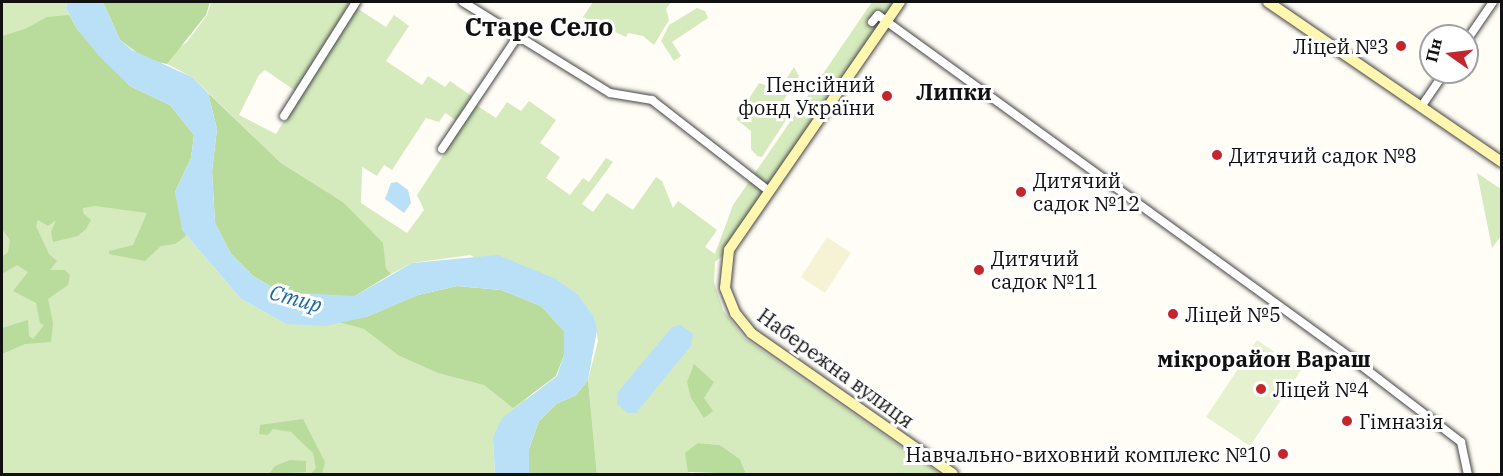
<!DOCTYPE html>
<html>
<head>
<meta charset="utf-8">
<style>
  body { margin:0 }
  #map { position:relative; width:1503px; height:476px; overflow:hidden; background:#fffdf5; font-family:"IBM Plex Serif",serif }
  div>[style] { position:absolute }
  .farmland>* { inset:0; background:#f6f3d4 }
  .green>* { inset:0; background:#d5ebbd }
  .forest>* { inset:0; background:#b9dc9c }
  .pitch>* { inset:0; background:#e6f2cf }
  .water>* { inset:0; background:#b9e0f7 }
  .roads { filter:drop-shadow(0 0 2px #444) drop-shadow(0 0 2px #444) }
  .street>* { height:8px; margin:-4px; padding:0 4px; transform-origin:4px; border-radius:4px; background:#fff }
  .secondary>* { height:10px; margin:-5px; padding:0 5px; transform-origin:5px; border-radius:5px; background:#fff6b0 }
  .dots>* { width:16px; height:16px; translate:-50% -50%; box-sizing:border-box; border:3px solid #fff; border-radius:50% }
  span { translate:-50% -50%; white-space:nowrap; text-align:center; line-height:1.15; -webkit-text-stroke:6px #fff; paint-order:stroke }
  .poi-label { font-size:20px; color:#111 }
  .right { translate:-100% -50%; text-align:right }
  .left { translate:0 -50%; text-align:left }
  .street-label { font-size:20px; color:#111 }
  .water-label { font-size:21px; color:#1768a6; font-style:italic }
  .quarter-label { font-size:22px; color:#111; font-weight:700 }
  .district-label { font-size:26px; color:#111; font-weight:700 }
  .frame { position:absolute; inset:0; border:3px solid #111; pointer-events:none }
  .north { position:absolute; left:1419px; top:24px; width:60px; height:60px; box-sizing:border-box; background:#fff; border:2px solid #a0a0a0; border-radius:50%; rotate:284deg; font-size:16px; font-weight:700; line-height:24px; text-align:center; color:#111 }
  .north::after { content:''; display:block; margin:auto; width:21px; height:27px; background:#c4262e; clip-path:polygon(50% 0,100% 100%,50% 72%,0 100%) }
</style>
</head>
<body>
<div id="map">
  <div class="farmland">
    <div style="clip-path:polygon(827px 237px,851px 253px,825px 293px,801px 277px)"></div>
  </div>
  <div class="green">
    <div style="clip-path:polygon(2px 2px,67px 2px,66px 8px,182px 230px,241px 299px,286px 324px,366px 317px,418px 295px,564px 355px,493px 438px,495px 474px,2px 474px)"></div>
    <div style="clip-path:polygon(evenodd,211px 2px,358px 2px,355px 7px,386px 27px,394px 15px,409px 26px,386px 61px,422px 85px,428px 76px,445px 87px,450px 81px,473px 97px,459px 122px,445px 113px,439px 122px,426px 118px,392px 170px,384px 165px,377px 176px,362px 167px,361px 203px,407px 233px,424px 210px,417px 195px,476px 105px,496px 118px,507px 102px,521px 111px,529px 101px,556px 120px,540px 143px,560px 157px,546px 178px,570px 195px,583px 178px,589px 182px,606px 158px,613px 162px,582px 204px,593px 212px,607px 193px,633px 210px,656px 177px,662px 181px,673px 208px,678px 201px,717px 230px,705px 247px,715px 254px,733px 205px,872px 2px,900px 2px,729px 250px,715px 262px,714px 282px,723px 310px,744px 338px,940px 474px,746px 474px,740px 459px,720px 445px,698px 443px,688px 472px,693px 474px,597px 474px,588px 380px,598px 341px,594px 317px,470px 255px,412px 263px,391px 274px,386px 268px,382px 243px,343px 202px,281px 163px,192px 77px,167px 64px,174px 51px,187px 42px,207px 15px,211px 2px,265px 70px,300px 94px,276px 134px,239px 115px,259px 75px,265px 70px)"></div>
    <div style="clip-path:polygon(593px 2px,671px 2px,666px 9px,669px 20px,654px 45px,643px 36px,628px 33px,626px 37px,583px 17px)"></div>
    <div style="clip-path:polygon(697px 8px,705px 11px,708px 18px,672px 42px,681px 56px,674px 61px,661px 41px,669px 25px)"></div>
    <div style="clip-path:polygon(794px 67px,799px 76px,780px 106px,788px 117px,762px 157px,757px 156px,751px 149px,751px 131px,736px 119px,759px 83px,779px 90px)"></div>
    <div style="clip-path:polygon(1477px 173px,1501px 189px,1501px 236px,1492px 248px)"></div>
  </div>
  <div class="forest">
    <div style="clip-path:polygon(103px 2px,210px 2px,206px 15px,167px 64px,147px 60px,120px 40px)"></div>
    <div style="clip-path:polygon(69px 15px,77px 29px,130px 86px,170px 105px,194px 135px,191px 158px,175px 192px,186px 236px,175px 244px,161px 246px,145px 261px,109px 254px,109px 251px,133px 245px,147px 213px,95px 206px,83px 208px,83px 213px,91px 220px,86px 229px,78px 236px,53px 242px,51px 232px,56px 220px,48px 226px,38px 220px,36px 226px,49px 254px,57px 261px,50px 270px,65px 270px,70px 275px,68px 285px,48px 299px,53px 323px,51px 342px,25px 344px,2px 354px,2px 328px,28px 320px,29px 336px,33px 339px,44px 325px,40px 323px,36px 303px,13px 291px,28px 272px,17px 265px,2px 274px,2px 257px,8px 252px,10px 240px,2px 229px,2px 36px,25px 29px,47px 17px)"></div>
    <div style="clip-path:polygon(208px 93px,281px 163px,343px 202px,383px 243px,386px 268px,391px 274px,355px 296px,309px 297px,280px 292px,253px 276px,231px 254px,215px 223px,212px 171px,217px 129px)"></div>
    <div style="clip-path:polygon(457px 286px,501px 290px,541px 306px,564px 331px,564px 355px,556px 376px,513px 408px,484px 385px,438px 373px,398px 355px,364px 329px,339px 322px,366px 317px,418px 295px)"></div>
    <div style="clip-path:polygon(694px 364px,714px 382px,704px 398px,713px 411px,704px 418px,691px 398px,687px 382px)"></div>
    <div style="clip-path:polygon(588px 380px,597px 474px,529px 474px,529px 449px,539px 421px,556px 404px,576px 395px)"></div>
    <div style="clip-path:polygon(303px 419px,325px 462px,322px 474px,311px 474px,316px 468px,313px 453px,291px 432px,273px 429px,268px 435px,259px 434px,260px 425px)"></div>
    <div style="clip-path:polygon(698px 443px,720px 445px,740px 459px,746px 474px,688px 472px,685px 453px)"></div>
    <div style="clip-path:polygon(290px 460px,306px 461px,306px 472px,269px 474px,275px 466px)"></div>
  </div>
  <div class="pitch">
    <div style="clip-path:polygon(1257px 340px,1301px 370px,1250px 446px,1206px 417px)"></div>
  </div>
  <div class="water">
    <div style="clip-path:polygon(67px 2px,103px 2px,120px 40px,132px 50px,192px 77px,208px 93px,217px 129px,212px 171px,215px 223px,231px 254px,253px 276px,280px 292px,355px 296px,412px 263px,498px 255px,556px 279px,578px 295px,594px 317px,597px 330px,588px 380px,576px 395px,556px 404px,539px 421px,529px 449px,529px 474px,495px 474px,493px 438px,502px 418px,557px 376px,564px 355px,564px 331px,541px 306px,501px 290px,457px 286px,418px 295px,366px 317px,325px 326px,286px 324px,241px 299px,182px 230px,175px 192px,191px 158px,194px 135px,170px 105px,130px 86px,99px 56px,77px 29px,66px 8px)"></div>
    <div style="clip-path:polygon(397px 182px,408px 190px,411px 203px,404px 213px,385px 199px,391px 183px)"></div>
    <div style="clip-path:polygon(681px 325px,693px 334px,691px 346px,636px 413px,628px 413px,617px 404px,618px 392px,672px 327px)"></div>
  </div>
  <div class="roads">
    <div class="street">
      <div style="left:463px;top:2px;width:173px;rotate:31.8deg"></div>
      <div style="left:610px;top:93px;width:43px;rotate:9.5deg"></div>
      <div style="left:652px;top:100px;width:148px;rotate:37.9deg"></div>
      <div style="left:872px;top:22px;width:9px;rotate:-49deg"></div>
      <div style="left:878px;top:15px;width:10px;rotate:37deg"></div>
      <div style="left:886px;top:21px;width:578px;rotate:35.92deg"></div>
      <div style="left:1354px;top:360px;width:135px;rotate:37.5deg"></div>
      <div style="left:1461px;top:442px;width:33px;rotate:78deg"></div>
      <div style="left:1467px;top:40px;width:46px;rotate:-55.6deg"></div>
      <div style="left:1421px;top:107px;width:42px;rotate:-55.6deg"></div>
      <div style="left:284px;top:116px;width:135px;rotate:-57.7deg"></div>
      <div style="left:442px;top:149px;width:136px;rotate:-56.1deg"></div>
    </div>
    <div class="secondary">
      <div style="left:900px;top:2px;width:301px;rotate:124.6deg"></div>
      <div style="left:729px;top:250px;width:38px;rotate:96deg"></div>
      <div style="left:725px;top:288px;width:27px;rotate:68deg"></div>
      <div style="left:735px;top:313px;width:26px;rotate:51deg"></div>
      <div style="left:751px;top:333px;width:246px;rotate:34.9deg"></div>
      <div style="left:1268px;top:2px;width:283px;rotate:34.4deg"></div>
    </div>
  </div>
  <div class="dots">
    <div style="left:1401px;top:46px;background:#c4262e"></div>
    <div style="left:887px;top:96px;background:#c4262e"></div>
    <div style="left:1217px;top:155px;background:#c4262e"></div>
    <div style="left:1021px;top:192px;background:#c4262e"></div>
    <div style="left:979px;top:270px;background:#c4262e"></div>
    <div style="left:1173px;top:314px;background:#c4262e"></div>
    <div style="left:1261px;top:389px;background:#c4262e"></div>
    <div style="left:1347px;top:421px;background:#c4262e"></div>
    <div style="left:1283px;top:454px;background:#c4262e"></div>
  </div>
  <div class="poi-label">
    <span class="right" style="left:1389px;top:46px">Ліцей №3</span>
    <span class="right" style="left:875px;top:96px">Пенсійний<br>фонд України</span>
    <span class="left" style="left:1229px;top:155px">Дитячий садок №8</span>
    <span class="left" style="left:1033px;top:192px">Дитячий<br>садок №12</span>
    <span class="left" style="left:991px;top:270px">Дитячий<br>садок №11</span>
    <span class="left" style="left:1185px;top:314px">Ліцей №5</span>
    <span class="left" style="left:1273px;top:389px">Ліцей №4</span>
    <span class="left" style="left:1359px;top:421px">Гімназія</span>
    <span class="right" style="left:1271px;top:454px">Навчально-виховний комплекс №10</span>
  </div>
  <div class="street-label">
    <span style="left:836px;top:368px;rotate:36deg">Набережна вулиця</span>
  </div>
  <div class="water-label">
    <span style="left:296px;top:298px;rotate:15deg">Стир</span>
  </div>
  <div class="quarter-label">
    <span style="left:954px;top:92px">Липки</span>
    <span style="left:1264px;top:359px">мікрорайон Вараш</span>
  </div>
  <div class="district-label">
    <span style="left:539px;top:27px">Старе Село</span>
  </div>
  <div class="frame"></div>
  <div class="north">Пн</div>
</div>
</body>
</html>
